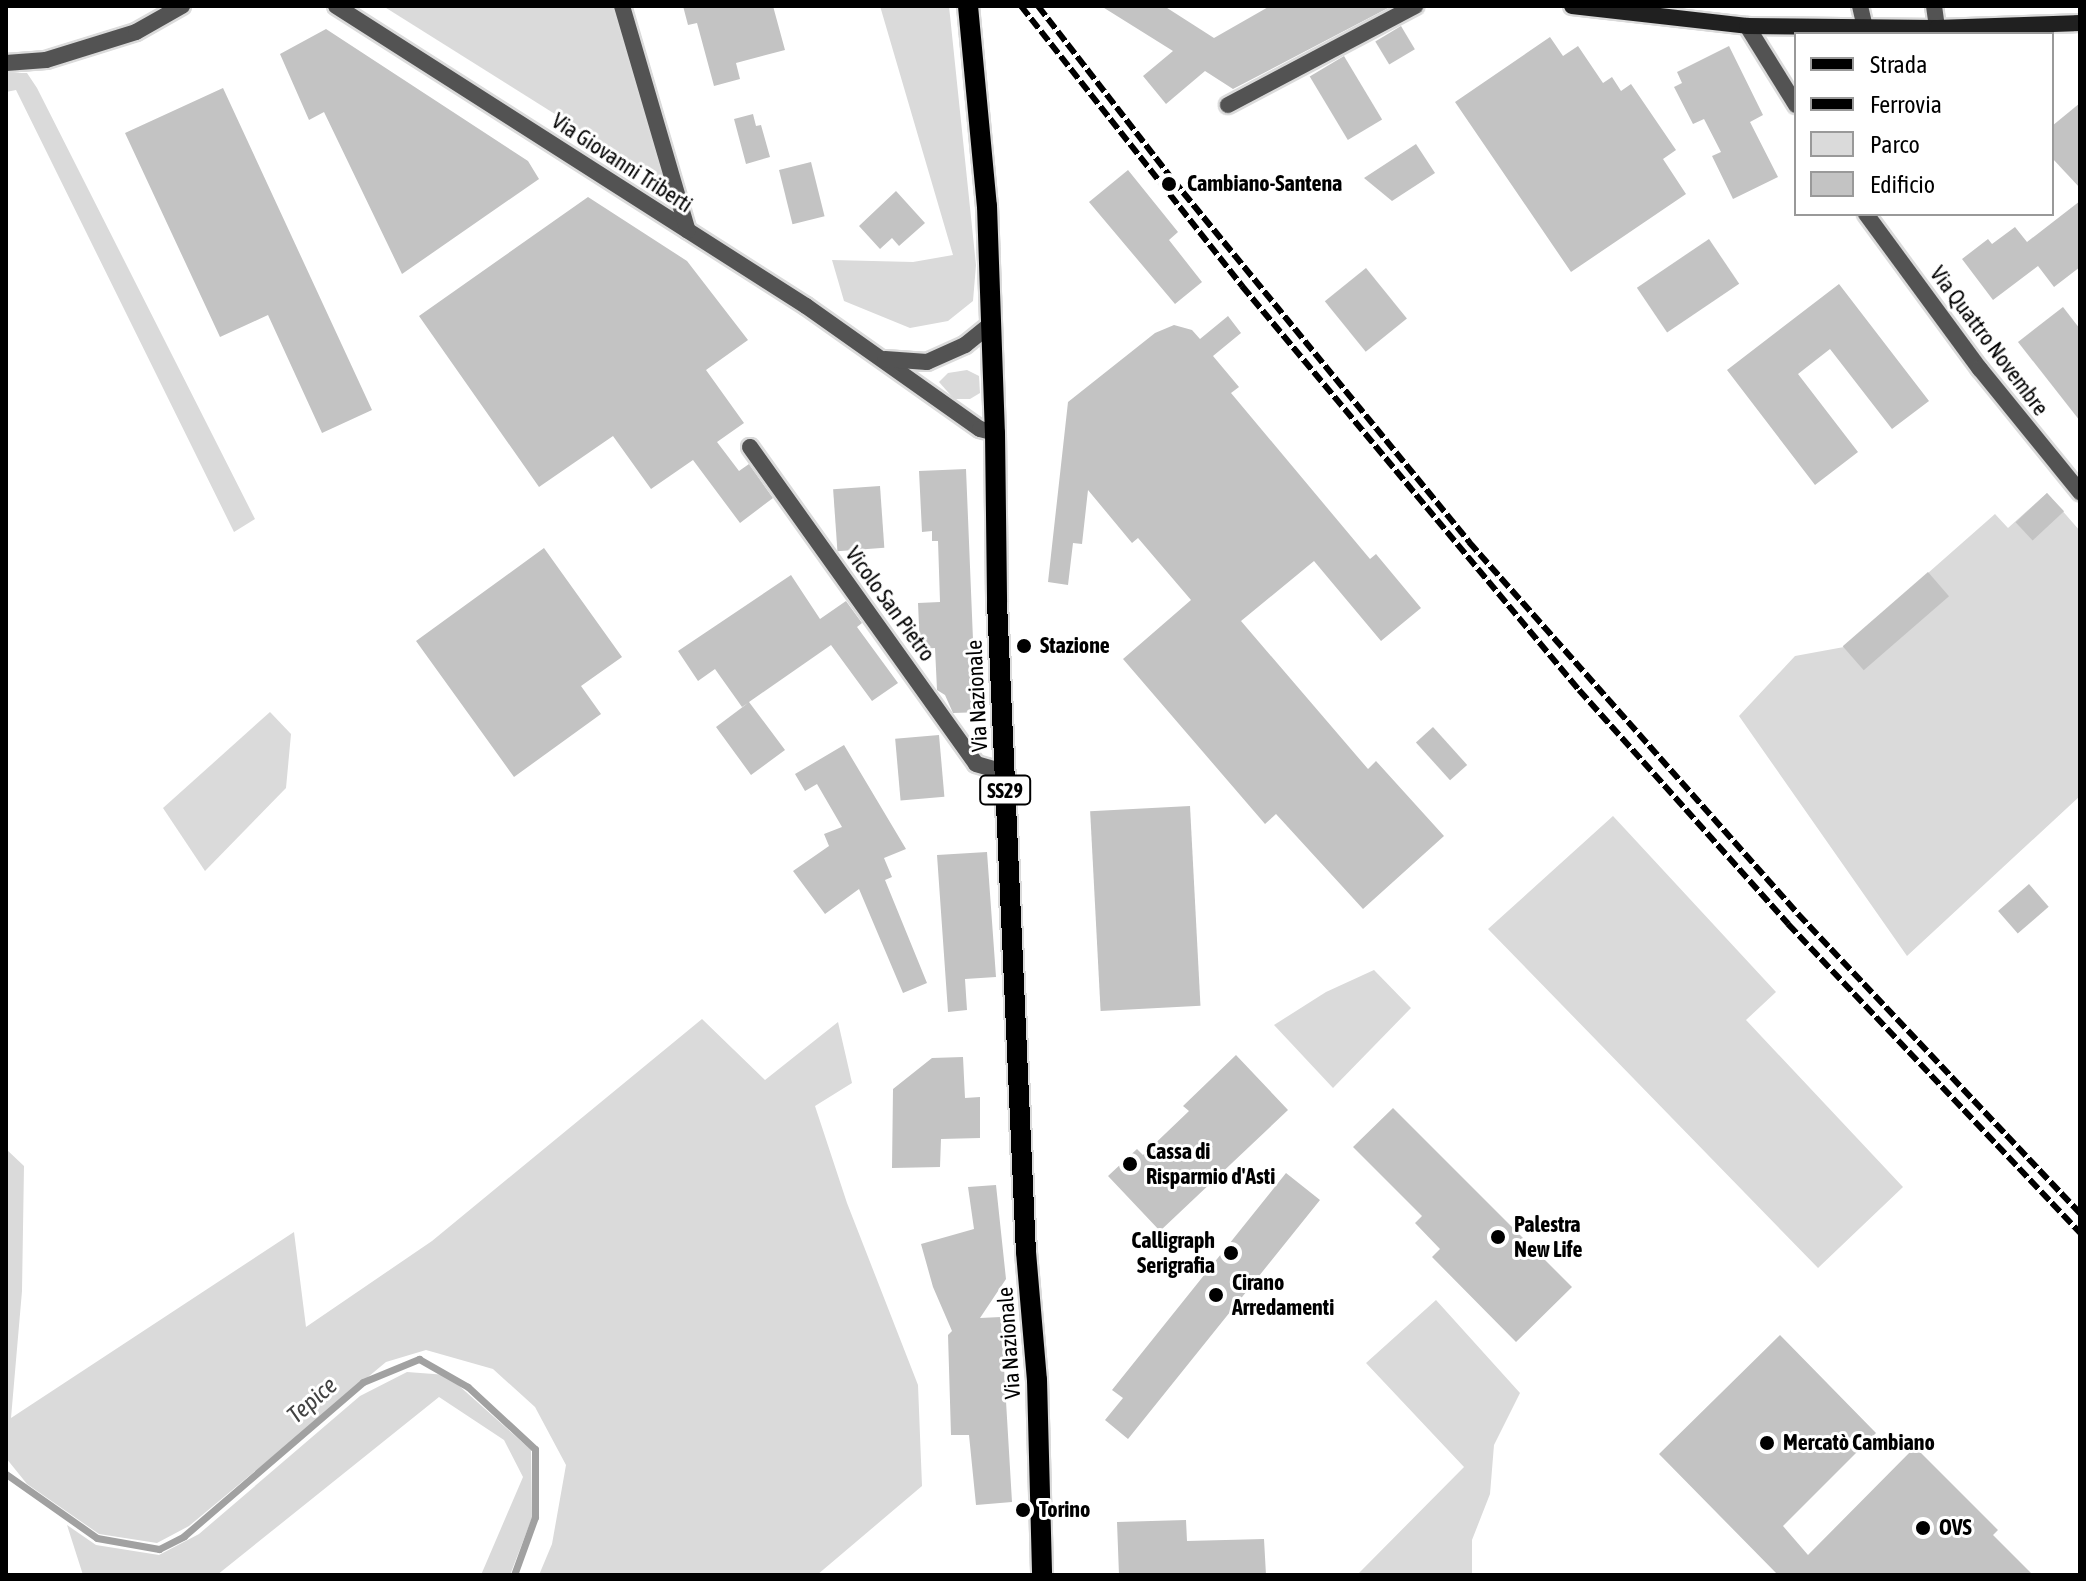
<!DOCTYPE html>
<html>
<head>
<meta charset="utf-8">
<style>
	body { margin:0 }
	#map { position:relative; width:2086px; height:1581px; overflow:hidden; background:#fff; font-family:"Asap Condensed",sans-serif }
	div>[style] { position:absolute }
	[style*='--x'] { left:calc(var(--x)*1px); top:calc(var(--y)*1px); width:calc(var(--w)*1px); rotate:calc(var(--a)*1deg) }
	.green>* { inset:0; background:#dadada }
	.stream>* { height:7px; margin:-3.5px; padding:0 3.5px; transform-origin:3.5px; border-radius:3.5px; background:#a1a1a1 }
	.building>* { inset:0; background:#c3c3c3; transform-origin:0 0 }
	.roads { filter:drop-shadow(2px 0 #dbdbdb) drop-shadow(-2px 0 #dbdbdb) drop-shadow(0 2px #dbdbdb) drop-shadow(0 -2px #dbdbdb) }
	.street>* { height:16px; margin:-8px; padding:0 8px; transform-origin:8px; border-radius:8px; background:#535353 }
	.secondary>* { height:16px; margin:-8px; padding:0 8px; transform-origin:8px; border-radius:8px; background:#202020 }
	.primary>* { height:20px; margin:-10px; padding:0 10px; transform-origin:10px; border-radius:10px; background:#000 }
	.rail>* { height:6px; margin-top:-3px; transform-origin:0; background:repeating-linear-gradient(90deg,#000 0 12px,transparent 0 16px) }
	.dots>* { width:22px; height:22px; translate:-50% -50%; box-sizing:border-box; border:4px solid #fff; border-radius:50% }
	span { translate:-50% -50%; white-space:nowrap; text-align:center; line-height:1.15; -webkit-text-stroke:6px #fff; paint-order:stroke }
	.shield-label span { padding:2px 6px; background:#fff; border:2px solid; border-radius:6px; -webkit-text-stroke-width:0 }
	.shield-label { font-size:20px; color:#000; font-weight:700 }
	.street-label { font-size:22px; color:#000 }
	.poi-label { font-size:22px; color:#000; font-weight:700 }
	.left { translate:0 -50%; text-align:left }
	.right { translate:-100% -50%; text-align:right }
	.water-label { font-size:24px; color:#424242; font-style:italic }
	.frame { position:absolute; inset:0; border:8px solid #000; pointer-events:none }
	.legend { position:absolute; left:1794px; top:32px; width:260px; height:184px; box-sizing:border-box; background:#fff; border:2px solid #999; margin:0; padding:10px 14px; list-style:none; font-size:24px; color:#000 }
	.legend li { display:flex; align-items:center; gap:16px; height:40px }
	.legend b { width:40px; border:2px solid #999 }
</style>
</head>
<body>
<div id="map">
	<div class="green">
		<div style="clip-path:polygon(383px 6px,617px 6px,665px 183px,655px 177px)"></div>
		<div style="clip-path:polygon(880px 6px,949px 6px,976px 265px,973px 301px,948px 321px,910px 328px,844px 301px,832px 260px,913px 262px,953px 255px)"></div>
		<div style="clip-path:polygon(6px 73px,27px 73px,37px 88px,255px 519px,234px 532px,16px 90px,6px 92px)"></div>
		<div style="clip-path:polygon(967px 370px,979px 376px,980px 393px,970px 399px,954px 399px,939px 382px,948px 373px)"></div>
		<div style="clip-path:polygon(2047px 493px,2080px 531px,2080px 796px,1907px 956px,1739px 716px,1795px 656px,1844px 647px,1995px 514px,2008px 528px)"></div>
		<div style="clip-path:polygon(270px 712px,291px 734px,286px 788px,205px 871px,163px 808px)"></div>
		<div style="clip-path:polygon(1613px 816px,1776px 992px,1746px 1020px,1903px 1187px,1818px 1268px,1488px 929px)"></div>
		<div style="clip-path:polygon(1374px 970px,1411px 1008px,1333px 1088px,1274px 1025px,1326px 992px)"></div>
		<div style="clip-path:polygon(702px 1019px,765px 1080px,838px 1022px,852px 1083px,815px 1106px,847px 1203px,918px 1385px,922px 1486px,817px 1575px,539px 1575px,552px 1544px,566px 1465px,535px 1407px,493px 1369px,426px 1350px,386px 1362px,189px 1526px,157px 1543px,99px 1534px,27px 1484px,6px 1458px,6px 1149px,24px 1166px,22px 1291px,11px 1418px,294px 1232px,306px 1327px,432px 1241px)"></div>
		<div style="clip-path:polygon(1436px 1300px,1520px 1393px,1494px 1445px,1490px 1494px,1472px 1540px,1472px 1575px,1357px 1575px,1464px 1467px,1366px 1363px)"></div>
		<div style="clip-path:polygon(407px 1372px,447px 1375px,531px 1450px,532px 1518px,510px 1575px,481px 1575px,523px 1477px,504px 1440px,439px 1397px,217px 1575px,83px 1575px,67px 1525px,96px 1545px,159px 1555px,199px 1534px,360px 1396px)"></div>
	</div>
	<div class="stream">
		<div style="--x:6;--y:1474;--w:111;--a:35.1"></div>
		<div style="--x:97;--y:1538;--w:63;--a:10.1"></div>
		<div style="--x:159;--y:1549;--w:28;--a:-27"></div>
		<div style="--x:184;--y:1536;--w:236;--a:-40.7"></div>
		<div style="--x:363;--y:1382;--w:61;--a:-22.3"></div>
		<div style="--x:419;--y:1359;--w:56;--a:29.7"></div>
		<div style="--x:468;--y:1387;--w:91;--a:42.8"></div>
		<div style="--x:535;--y:1449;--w:68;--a:90"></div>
		<div style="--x:535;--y:1517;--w:62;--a:109.9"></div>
	</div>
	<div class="building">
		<div style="clip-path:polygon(683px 6px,773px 6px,785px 50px,736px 63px,740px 79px,714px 86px,697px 23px,688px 25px)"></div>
		<div style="clip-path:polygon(1101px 6px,1164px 6px,1214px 38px,1270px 6px,1390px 7px,1233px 89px,1205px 71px,1166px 104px,1143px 76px,1173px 51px)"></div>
		<div style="left:1401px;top:26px;width:27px;height:30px;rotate:59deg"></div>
		<div style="clip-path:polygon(326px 29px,528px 161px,539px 179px,402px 274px,324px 112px,309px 120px,280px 54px)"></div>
		<div style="clip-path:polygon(1550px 37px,1563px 56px,1578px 46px,1603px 83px,1612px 77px,1621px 91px,1631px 84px,1676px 150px,1663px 159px,1686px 194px,1571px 272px,1455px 102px)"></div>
		<div style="clip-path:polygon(1729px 46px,1763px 115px,1750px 122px,1778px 177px,1733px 199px,1712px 156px,1721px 152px,1704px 119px,1693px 124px,1674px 87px,1682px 83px,1677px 72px)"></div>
		<div style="left:1344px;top:56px;width:74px;height:40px;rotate:59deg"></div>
		<div style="clip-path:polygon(223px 88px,372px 410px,322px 433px,268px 315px,220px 337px,125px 133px)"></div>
		<div style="clip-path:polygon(2080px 103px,2080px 188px,2052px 158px,2052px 126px)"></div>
		<div style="clip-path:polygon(753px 114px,756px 126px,761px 125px,770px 157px,746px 164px,734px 119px)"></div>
		<div style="clip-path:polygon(1416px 144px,1435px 173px,1392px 201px,1364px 178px)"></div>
		<div style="left:811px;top:162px;width:56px;height:33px;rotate:76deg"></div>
		<div style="clip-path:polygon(1128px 170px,1178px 232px,1169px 240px,1202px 282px,1175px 304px,1089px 202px)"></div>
		<div style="clip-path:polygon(896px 191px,925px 223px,899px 246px,892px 238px,880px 249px,859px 226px)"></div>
		<div style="clip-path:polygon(588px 197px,687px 261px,748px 340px,706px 370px,744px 423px,717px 442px,739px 471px,749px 464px,773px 498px,740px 523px,693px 460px,651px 489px,613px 436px,539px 487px,419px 316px)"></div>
		<div style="clip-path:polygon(2080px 201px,2080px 267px,2054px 287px,2038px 266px,1993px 300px,1962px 259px,1988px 239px,1992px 244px,2015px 227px,2027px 242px)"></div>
		<div style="left:1709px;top:239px;width:54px;height:87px;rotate:56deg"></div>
		<div style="left:1366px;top:268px;width:65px;height:53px;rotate:51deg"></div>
		<div style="clip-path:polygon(1839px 284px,1929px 401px,1892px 429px,1830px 349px,1798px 374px,1858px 452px,1815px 485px,1727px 370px)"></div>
		<div style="clip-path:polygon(2063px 307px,2080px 329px,2080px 421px,2018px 342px)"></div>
		<div style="clip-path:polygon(1228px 316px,1241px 333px,1213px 356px,1239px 387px,1231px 393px,1370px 559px,1376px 554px,1421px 608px,1381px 641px,1314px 561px,1241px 621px,1368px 769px,1376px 761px,1444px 836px,1363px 909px,1276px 814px,1265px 824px,1123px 659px,1191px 600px,1138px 538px,1132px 543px,1088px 490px,1082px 544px,1073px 543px,1068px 585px,1048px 582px,1068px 402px,1155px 333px,1174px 325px,1192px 330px,1200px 339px)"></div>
		<div style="clip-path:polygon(966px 469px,974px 664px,980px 664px,983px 712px,953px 713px,945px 695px,937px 690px,935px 648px,920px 649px,918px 603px,940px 602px,938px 541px,932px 541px,932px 531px,922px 532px,919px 471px)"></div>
		<div style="left:880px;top:486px;width:62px;height:47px;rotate:86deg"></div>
		<div style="left:2047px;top:493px;width:25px;height:43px;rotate:47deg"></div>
		<div style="clip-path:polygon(544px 548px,622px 657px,581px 686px,601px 714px,514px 777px,416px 641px)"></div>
		<div style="left:1928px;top:572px;width:32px;height:113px;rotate:49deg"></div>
		<div style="clip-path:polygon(791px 575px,820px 619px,846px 601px,862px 623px,857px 627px,898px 683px,872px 701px,831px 645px,749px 702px,785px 750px,751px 775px,716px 727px,748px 703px,742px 707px,715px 669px,698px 681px,678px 651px)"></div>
		<div style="left:1433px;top:727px;width:51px;height:23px;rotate:48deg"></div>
		<div style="left:939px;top:735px;width:62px;height:44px;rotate:85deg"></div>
		<div style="clip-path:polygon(844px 745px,906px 849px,884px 858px,892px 877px,885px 880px,927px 983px,903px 993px,859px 889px,825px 914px,793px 871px,829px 846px,824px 834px,842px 827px,817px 784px,805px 791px,795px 774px)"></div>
		<div style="left:1190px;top:806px;width:200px;height:100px;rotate:87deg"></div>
		<div style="clip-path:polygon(987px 852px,996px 977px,965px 979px,967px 1010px,948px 1012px,937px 855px)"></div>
		<div style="left:2029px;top:884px;width:30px;height:41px;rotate:49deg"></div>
		<div style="clip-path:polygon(1236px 1055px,1288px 1110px,1160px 1231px,1108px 1176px,1137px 1149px,1143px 1155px,1189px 1111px,1183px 1106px)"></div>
		<div style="clip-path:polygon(963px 1057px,965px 1098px,980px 1097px,980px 1138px,941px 1139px,940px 1167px,892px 1168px,893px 1089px,932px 1058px)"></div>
		<div style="clip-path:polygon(1393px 1108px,1572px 1287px,1516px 1342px,1432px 1257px,1440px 1249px,1415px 1223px,1422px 1216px,1353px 1147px)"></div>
		<div style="clip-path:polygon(1286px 1173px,1320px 1200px,1128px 1439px,1105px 1420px,1123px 1398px,1112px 1390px)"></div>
		<div style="clip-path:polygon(996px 1185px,1006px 1279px,980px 1318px,1001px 1317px,1012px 1502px,976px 1505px,969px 1435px,951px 1435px,948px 1335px,952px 1331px,933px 1287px,921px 1244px,974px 1229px,968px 1187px)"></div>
		<div style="clip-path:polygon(1780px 1335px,1876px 1433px,1783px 1526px,1808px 1555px,1915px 1447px,1998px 1530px,1993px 1535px,2033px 1575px,1778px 1575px,1659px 1454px)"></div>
		<div style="clip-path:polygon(1186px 1520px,1187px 1541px,1264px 1539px,1266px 1575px,1119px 1575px,1117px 1522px)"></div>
	</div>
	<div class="roads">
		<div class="street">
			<div style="--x:336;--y:6;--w:558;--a:32.55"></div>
			<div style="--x:806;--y:306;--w:213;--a:35.3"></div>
			<div style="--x:980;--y:429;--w:16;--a:15"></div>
			<div style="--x:622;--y:6;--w:234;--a:73.7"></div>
			<div style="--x:1860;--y:6;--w:23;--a:77"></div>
			<div style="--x:1934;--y:6;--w:22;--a:82"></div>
			<div style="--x:1747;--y:26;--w:93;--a:58.2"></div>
			<div style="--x:6;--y:63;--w:40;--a:-4.3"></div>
			<div style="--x:46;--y:60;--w:94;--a:-17.3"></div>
			<div style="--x:136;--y:32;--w:53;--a:-29.5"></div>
			<div style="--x:1228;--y:105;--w:212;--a:-27.9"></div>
			<div style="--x:1866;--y:214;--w:192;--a:53.7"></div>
			<div style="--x:1980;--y:369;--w:159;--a:50.9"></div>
			<div style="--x:885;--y:359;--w:42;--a:4.1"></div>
			<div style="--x:927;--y:362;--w:42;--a:-24.1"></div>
			<div style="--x:965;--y:345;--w:33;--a:-39"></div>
			<div style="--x:750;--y:447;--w:389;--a:54.5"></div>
			<div style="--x:976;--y:764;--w:29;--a:16"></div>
		</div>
		<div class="secondary">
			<div style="--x:1572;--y:6;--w:176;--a:6.5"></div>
			<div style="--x:1747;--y:26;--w:190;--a:0.6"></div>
			<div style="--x:1937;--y:28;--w:143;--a:-2"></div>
		</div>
		<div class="primary">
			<div style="--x:968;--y:6;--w:201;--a:84.6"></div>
			<div style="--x:987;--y:206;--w:227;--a:88"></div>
			<div style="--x:995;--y:433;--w:169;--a:89.3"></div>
			<div style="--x:997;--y:602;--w:651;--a:87.45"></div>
			<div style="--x:1026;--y:1252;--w:128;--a:85.1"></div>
			<div style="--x:1037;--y:1380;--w:195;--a:88.5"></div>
		</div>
	</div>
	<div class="rail">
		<div style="--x:1021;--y:6;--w:357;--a:51.7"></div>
		<div style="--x:1242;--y:286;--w:526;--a:50.17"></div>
		<div style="--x:1579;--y:690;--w:314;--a:48.2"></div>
		<div style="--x:1788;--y:924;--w:425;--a:46.6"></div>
		<div style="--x:1038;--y:6;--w:220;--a:52.2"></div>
		<div style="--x:1173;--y:180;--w:468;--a:50.7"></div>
		<div style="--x:1469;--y:542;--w:497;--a:48.5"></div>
		<div style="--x:1798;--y:914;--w:411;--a:46.7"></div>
	</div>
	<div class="dots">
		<div style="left:1169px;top:184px;background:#000"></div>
		<div style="left:1024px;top:646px;background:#000"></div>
		<div style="left:1130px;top:1164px;background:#000"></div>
		<div style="left:1498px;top:1237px;background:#000"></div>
		<div style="left:1231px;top:1253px;background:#000"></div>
		<div style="left:1216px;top:1295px;background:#000"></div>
		<div style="left:1767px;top:1443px;background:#000"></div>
		<div style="left:1023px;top:1510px;background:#000"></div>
		<div style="left:1923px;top:1528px;background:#000"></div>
	</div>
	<div class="shield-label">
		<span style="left:1005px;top:790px">SS29</span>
	</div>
	<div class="street-label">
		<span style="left:622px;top:163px;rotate:33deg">Via Giovanni Triberti</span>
		<span style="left:1989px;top:341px;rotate:53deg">Via Quattro Novembre</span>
		<span style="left:890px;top:604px;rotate:54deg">Vicolo San Pietro</span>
		<span style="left:977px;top:696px;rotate:-93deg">Via Nazionale</span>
		<span style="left:1009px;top:1343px;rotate:-94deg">Via Nazionale</span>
	</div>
	<div class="poi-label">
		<span class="left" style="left:1187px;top:184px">Cambiano-Santena</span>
		<span class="left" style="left:1040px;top:646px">Stazione</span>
		<span class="left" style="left:1146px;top:1164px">Cassa di<br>Risparmio d'Asti</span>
		<span class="left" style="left:1514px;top:1237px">Palestra<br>New Life</span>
		<span class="right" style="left:1215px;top:1253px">Calligraph<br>Serigrafia</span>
		<span class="left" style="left:1232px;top:1295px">Cirano<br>Arredamenti</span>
		<span class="left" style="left:1783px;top:1443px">Mercatò Cambiano</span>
		<span class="left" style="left:1039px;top:1510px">Torino</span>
		<span class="left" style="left:1939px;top:1528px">OVS</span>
	</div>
	<div class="water-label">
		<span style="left:312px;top:1400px;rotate:-41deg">Tepice</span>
	</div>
	<div class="frame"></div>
	<ul class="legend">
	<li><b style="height:10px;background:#000"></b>Strada</li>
	<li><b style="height:10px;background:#000"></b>Ferrovia</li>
	<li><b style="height:22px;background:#dadada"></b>Parco</li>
	<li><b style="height:22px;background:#c3c3c3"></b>Edificio</li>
	</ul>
</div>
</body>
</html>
